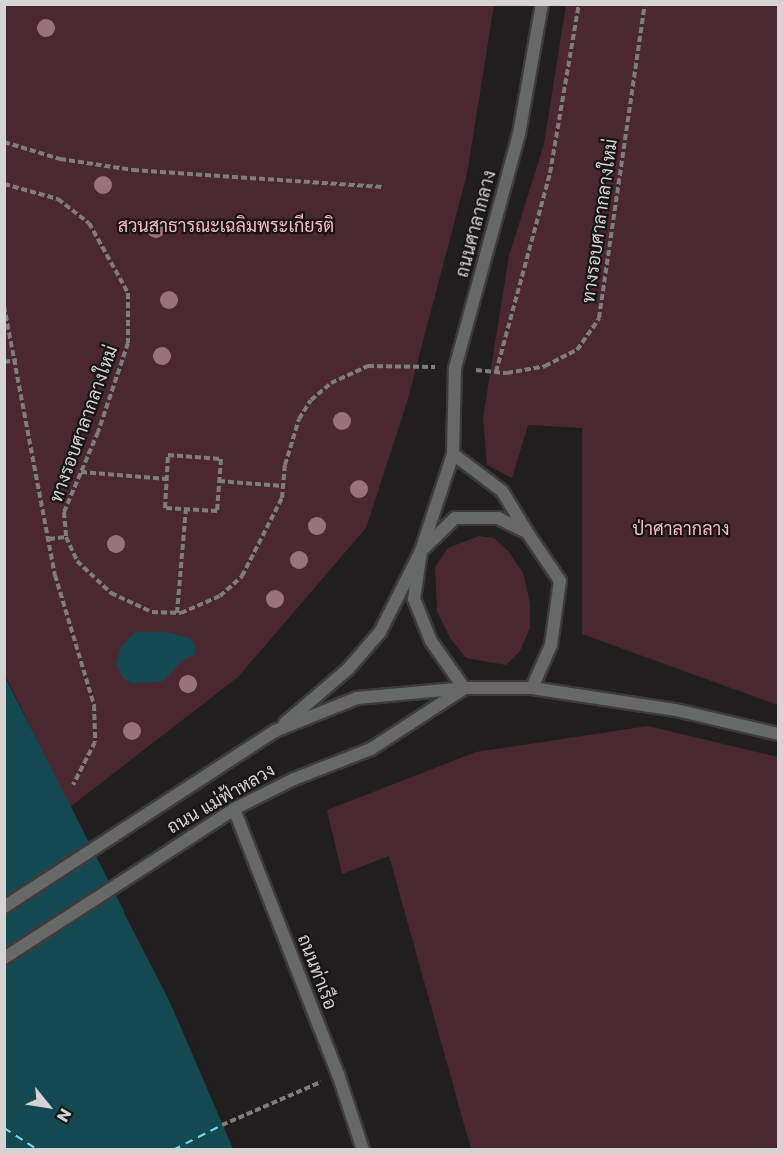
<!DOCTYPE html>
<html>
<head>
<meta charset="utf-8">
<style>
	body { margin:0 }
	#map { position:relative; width:783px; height:1154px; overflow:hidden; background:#211e1f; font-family:Poppins,Sarabun,sans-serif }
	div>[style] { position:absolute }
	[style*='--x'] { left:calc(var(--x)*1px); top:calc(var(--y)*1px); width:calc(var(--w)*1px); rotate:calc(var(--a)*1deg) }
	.green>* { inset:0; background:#4b2831 }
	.water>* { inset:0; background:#144952 }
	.pier>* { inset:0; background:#211e1f }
	.ferry>* { height:1.5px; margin-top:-0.75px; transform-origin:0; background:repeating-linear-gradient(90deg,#72daed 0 8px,transparent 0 14px) }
	.path>* { height:4px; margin-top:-2px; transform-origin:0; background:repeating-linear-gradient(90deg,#7f7d7d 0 6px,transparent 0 9px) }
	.roads { filter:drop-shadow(2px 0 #3e3b3c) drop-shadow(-2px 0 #3e3b3c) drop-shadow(0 2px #3e3b3c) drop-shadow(0 -2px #3e3b3c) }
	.service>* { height:12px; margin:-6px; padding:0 6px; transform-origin:6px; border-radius:6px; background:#676969 }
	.minor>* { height:12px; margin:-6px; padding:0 6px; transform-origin:6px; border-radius:6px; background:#676969 }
	.tertiary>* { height:12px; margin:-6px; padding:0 6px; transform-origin:6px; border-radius:6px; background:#676969 }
	.trees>* { width:18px; height:18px; margin:-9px; border-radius:50%; background:#99737c }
	span { translate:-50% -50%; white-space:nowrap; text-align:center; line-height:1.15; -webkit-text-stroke:4.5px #181516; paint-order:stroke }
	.street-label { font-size:18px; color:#d5d3d3 }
	.park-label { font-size:18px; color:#fcb9c8 }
	.frame { position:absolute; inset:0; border:6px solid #d5d3d3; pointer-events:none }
	.north { position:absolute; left:18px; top:1076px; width:60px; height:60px; -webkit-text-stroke:4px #181516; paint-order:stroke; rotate:120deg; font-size:16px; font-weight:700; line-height:24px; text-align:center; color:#d5d3d3 }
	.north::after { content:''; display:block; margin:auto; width:21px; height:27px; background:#d5d3d3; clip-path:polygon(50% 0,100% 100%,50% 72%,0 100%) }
</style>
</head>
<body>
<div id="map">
	<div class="green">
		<div style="clip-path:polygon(4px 5px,494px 5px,467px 174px,407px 402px,366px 528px,238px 677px,70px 807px,5px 675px)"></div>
		<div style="clip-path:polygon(566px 5px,778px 5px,778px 705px,582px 634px,582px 428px,528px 425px,512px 478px,487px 465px,483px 418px,509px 256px,544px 144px)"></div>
		<div style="clip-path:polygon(479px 536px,494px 538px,508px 551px,523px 573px,530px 603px,530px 628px,520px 651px,506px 665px,466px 658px,450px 638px,437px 611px,435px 567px,448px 548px)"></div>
		<div style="clip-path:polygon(648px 726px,778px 757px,778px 1149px,471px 1149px,389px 856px,342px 874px,327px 810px,476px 752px)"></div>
	</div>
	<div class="water">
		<div style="clip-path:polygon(135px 632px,165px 632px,190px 638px,196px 645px,195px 655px,183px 660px,163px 681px,133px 684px,123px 678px,116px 664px,121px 647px)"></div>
		<div style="clip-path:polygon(4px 675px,169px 1000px,233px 1149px,5px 1149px)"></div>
	</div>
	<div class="pier">
		<div style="clip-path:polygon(127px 912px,172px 999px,236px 1150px,169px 1000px,124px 913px)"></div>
	</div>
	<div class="ferry">
		<div style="--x:4;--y:1128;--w:40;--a:32.9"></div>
		<div style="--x:173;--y:1150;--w:55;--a:-27"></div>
	</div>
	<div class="path">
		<div style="--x:4;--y:142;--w:59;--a:16.9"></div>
		<div style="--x:60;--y:159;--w:74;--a:8.6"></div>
		<div style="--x:133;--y:170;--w:250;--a:3.9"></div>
		<div style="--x:4;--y:184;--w:56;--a:15.5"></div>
		<div style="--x:58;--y:199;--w:39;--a:38"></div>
		<div style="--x:89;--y:223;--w:80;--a:60.9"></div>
		<div style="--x:128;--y:293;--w:50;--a:90"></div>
		<div style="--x:128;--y:343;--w:94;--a:108.6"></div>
		<div style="--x:98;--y:432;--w:87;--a:113"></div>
		<div style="--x:64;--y:512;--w:25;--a:85"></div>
		<div style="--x:66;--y:537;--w:26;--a:65"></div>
		<div style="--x:77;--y:561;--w:47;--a:43.3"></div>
		<div style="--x:111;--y:593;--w:45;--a:24.9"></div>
		<div style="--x:152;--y:612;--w:29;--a:2"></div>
		<div style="--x:181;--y:613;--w:43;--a:-23.6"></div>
		<div style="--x:220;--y:596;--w:30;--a:-42"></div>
		<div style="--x:242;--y:576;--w:88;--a:-62.9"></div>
		<div style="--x:282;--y:498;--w:33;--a:-85"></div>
		<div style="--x:285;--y:465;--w:48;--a:-73.1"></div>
		<div style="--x:299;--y:419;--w:22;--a:-58"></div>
		<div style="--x:311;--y:400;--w:26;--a:-40"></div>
		<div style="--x:331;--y:383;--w:41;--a:-24.7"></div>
		<div style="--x:368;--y:366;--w:67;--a:0.9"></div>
		<div style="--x:4;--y:306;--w:274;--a:79.3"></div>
		<div style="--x:55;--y:575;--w:136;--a:73.3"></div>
		<div style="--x:94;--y:705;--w:37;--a:88"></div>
		<div style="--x:95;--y:742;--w:48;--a:117.1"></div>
		<div style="--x:4;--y:362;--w:13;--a:-9"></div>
		<div style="--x:476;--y:370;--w:31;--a:6"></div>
		<div style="--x:507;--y:373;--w:39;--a:-10"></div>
		<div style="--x:545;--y:366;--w:36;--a:-27"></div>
		<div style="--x:577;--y:350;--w:39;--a:-55"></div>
		<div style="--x:599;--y:318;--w:317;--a:-81.7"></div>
		<div style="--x:496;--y:372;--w:206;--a:-74.8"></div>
		<div style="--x:550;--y:173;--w:171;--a:-80.3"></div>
		<div style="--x:168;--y:455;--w:53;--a:4.3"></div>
		<div style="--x:221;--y:459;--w:52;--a:94.4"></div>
		<div style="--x:217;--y:511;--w:52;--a:-176.7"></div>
		<div style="--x:165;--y:508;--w:53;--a:-86.8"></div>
		<div style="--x:81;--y:472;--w:86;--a:4.7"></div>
		<div style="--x:219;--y:481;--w:64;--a:4.5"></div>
		<div style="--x:49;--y:539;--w:17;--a:-7"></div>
		<div style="--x:177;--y:613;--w:104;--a:-85.1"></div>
		<div style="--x:222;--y:1125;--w:108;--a:-23.5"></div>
	</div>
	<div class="roads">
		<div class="service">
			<div style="--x:453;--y:454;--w:61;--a:37.1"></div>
			<div style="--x:502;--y:491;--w:48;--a:58.6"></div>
			<div style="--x:424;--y:548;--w:43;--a:-44.1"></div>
			<div style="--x:455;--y:518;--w:43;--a:0"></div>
			<div style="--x:498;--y:518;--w:32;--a:26"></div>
			<div style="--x:527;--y:532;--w:59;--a:56"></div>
			<div style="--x:560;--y:581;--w:65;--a:98"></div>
			<div style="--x:551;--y:645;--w:47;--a:113.8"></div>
			<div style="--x:464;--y:688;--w:57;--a:-125.1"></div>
			<div style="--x:431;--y:641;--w:45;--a:-112"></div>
			<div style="--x:414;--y:599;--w:49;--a:-81.7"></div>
			<div style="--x:421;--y:551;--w:102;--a:-71.7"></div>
			<div style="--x:453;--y:454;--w:86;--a:-88.7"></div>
			<div style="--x:455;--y:368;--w:243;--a:-74.7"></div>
			<div style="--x:519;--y:134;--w:132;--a:-80"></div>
		</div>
		<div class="minor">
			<div style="--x:234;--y:809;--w:285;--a:68.6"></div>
			<div style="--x:338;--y:1074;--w:80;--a:71.8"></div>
		</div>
		<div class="tertiary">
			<div style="--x:285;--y:723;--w:83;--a:-40.6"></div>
			<div style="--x:348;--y:669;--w:49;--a:-49.1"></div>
			<div style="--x:380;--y:632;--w:91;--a:-63.2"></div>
			<div style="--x:4;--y:907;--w:323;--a:-33"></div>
			<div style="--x:275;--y:731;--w:88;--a:-21.9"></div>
			<div style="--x:357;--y:698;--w:107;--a:-5.3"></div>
			<div style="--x:464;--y:688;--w:68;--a:0"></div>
			<div style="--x:532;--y:688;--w:146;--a:8.7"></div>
			<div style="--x:676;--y:710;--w:105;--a:13.2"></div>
			<div style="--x:4;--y:958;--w:274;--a:-32.9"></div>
			<div style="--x:234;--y:809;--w:67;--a:-26.6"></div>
			<div style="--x:294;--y:779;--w:83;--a:-21.3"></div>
			<div style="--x:371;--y:749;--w:110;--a:-33.1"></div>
		</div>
	</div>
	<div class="trees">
		<div style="left:46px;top:28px"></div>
		<div style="left:103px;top:185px"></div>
		<div style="left:156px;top:229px"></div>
		<div style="left:169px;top:300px"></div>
		<div style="left:162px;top:356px"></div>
		<div style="left:342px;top:421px"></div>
		<div style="left:359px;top:489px"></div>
		<div style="left:317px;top:526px"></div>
		<div style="left:116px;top:544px"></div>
		<div style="left:299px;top:560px"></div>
		<div style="left:275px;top:599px"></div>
		<div style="left:188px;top:684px"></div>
		<div style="left:132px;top:731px"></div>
	</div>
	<div class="street-label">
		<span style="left:600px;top:221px;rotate:-82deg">ทางรอบศาลากลางใหม่</span>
		<span style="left:476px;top:224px;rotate:-75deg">ถนนศาลากลาง</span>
		<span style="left:84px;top:424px;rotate:-70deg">ทางรอบศาลากลางใหม่</span>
		<span style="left:221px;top:799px;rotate:-30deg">ถนน แม่ฟ้าหลวง</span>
		<span style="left:317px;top:972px;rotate:69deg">ถนนท่าเรือ</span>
	</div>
	<div class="park-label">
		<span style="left:226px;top:226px">สวนสาธารณะเฉลิมพระเกียรติ</span>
		<span style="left:681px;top:529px">ป่าศาลากลาง</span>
	</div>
	<div class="frame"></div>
	<div class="north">N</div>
</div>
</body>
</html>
